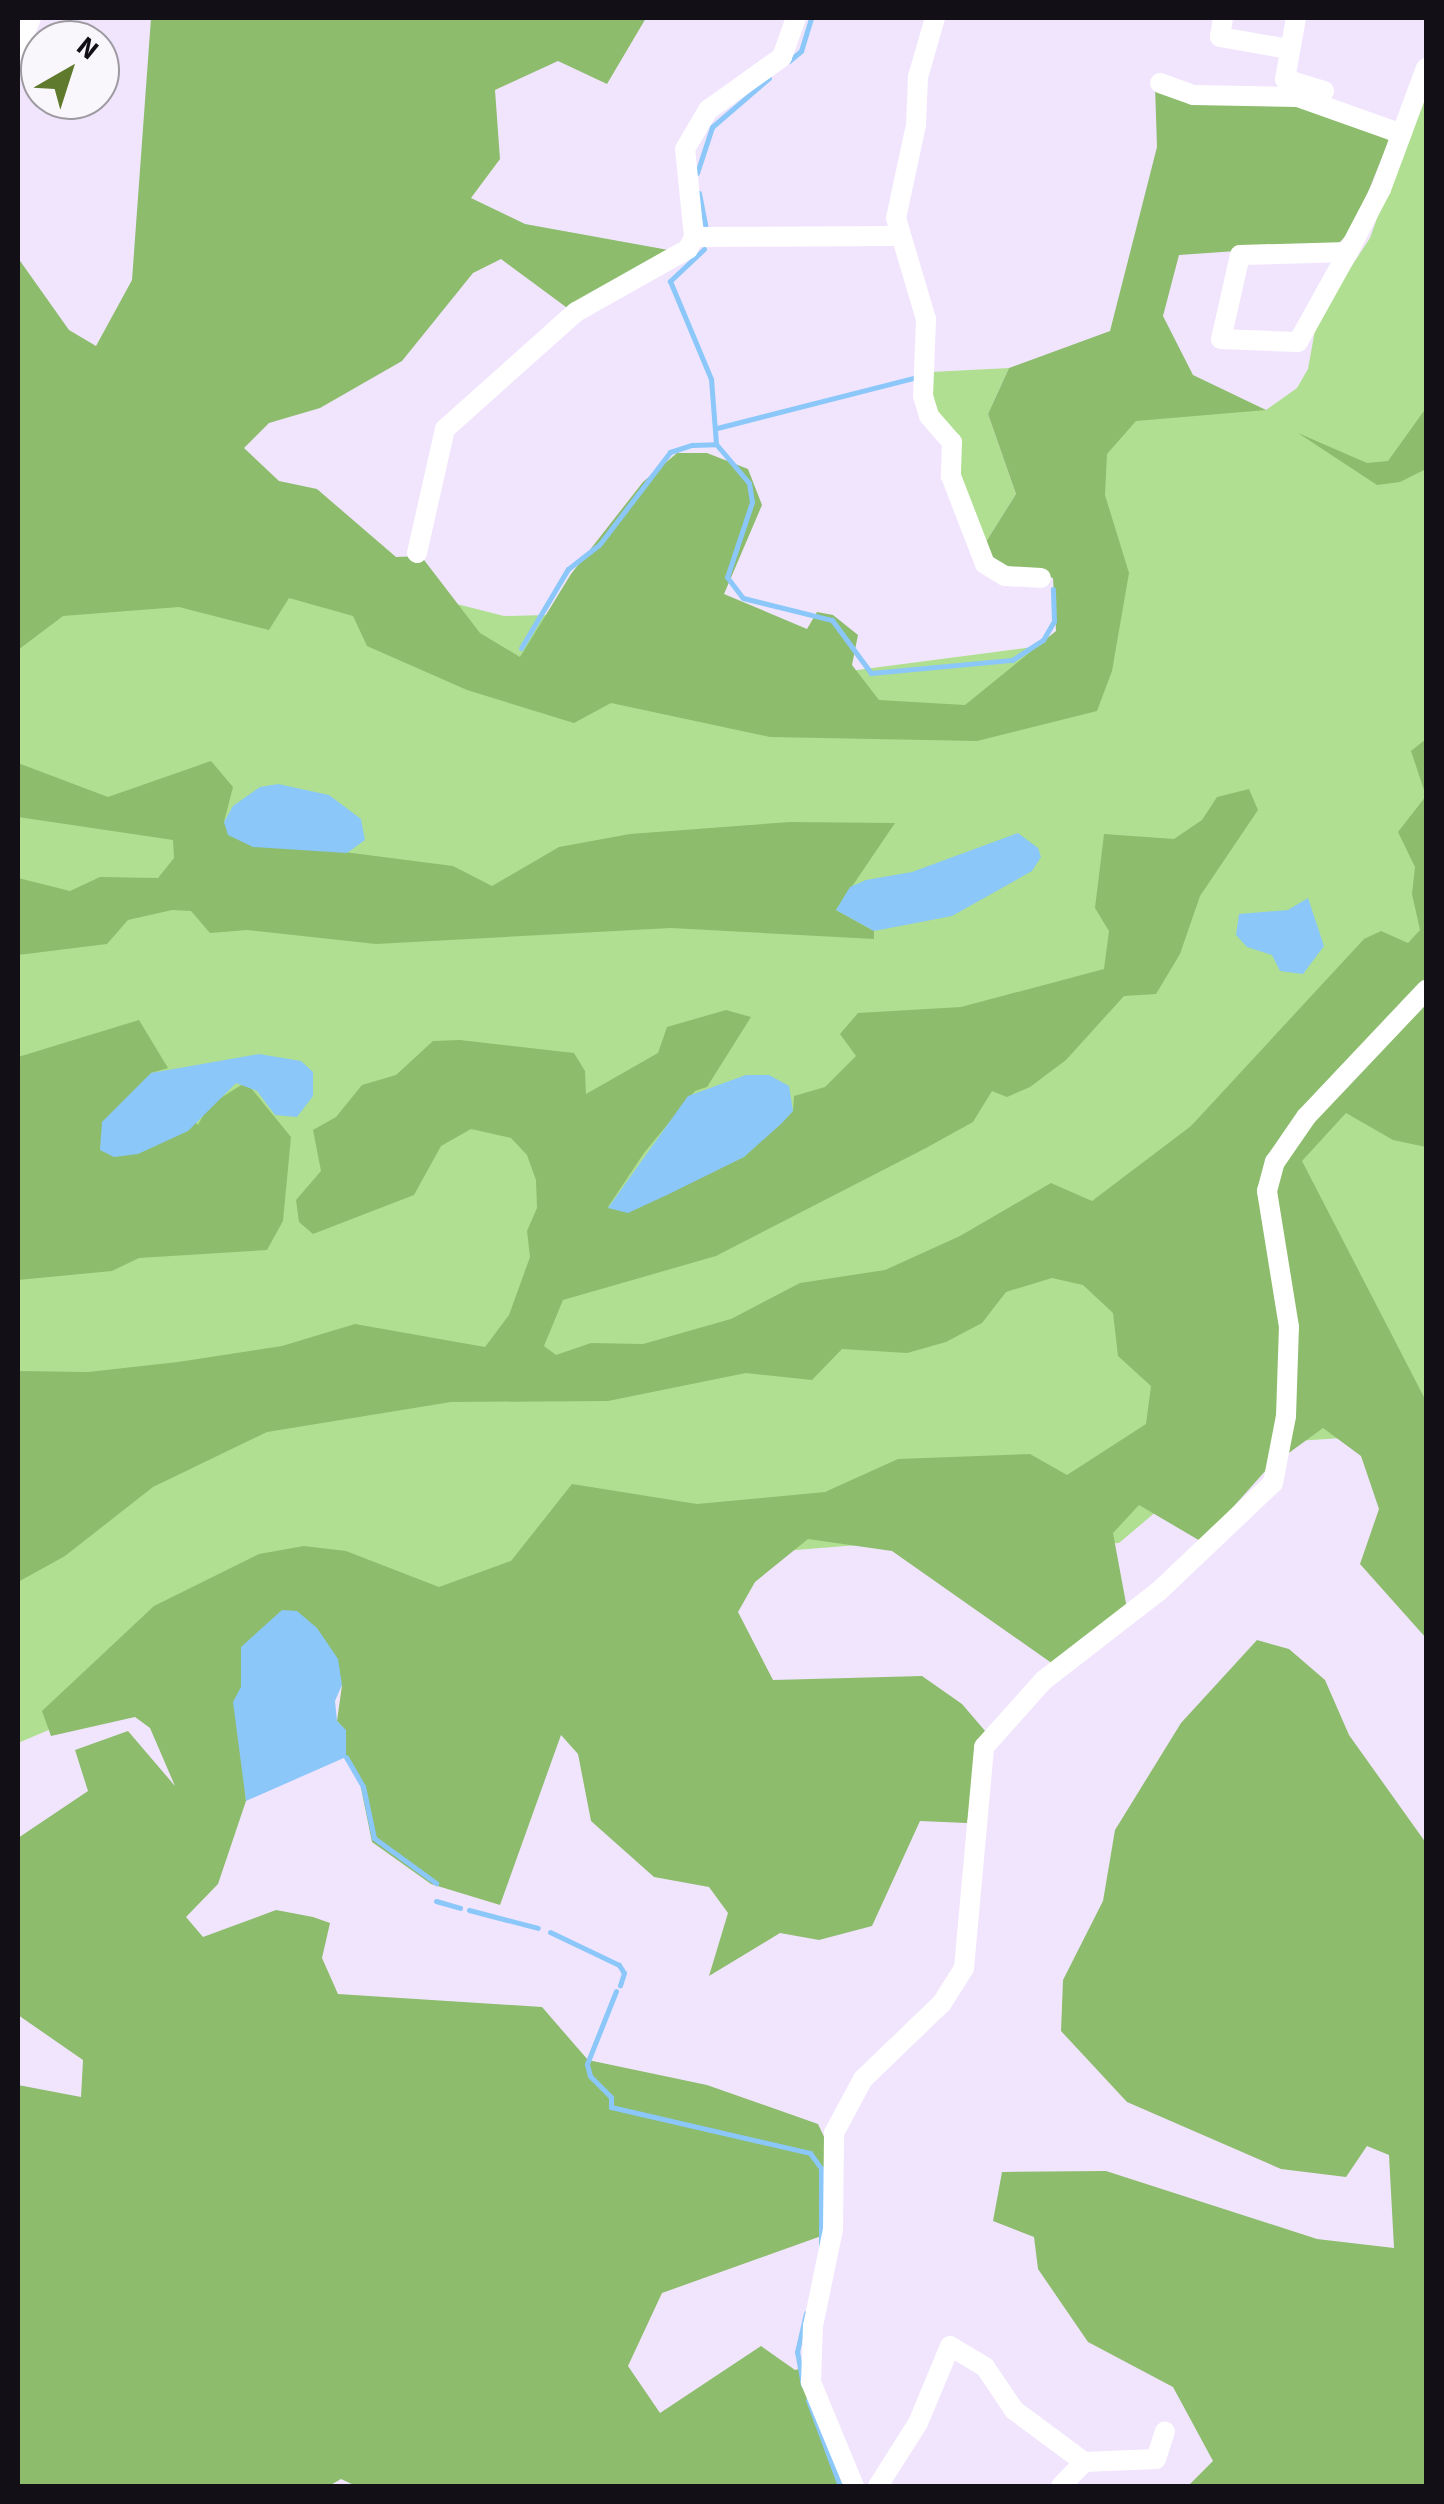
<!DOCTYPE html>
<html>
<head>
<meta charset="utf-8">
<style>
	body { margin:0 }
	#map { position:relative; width:1444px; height:2504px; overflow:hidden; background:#f1e5fe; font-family:"Source Sans 3",sans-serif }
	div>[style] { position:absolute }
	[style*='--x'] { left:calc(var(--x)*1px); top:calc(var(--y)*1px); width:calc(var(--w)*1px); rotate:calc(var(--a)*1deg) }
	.green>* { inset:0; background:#b0df91 }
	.forest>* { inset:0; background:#8dbc6d }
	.water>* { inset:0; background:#8bc7f9 }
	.stream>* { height:5px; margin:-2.5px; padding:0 2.5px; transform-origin:2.5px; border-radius:2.5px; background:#8bc7f9 }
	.minor>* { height:20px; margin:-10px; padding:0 10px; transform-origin:10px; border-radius:10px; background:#fff }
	span { translate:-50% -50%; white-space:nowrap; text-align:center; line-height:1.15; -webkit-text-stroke:10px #f9f7fc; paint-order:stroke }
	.frame { position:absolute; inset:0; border:20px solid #130f17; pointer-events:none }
	.north { position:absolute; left:20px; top:20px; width:100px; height:100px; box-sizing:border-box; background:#f9f7fc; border:2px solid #9d9aa0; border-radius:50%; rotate:39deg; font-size:28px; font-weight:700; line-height:40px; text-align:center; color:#130f17 }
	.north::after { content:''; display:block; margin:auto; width:35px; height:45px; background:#607a2d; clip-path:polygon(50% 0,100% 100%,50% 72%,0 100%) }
</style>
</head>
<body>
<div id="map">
	<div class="green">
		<div style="clip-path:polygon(1426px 81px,1426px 1546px,1388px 1435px,1235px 1445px,1119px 1543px,982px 1551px,896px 1542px,783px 1551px,110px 1704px,18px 1743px,18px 589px,390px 587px,504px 616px,666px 612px,834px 673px,1071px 642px,1098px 348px,1266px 410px,1297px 388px,1308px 369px,1317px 319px,1370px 238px)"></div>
		<div style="clip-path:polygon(1009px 368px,988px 414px,1016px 494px,984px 545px,929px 394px,931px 372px)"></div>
	</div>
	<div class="forest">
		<div style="clip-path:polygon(151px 18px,646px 18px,607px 84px,558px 61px,495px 90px,500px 159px,471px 198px,525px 224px,674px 251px,570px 310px,501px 259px,473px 273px,402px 361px,320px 408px,269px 423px,244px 448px,279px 481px,317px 489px,396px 557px,421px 556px,480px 633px,520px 657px,571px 574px,643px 482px,677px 453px,707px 453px,748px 469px,762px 505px,724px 594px,807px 629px,817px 612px,833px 615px,858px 635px,852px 665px,879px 700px,965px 705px,1056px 631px,1053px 578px,987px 561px,984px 545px,1016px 494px,988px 414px,1009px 368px,1110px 331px,1157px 147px,1155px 86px,1277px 101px,1338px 116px,1389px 140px,1354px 227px,1338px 244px,1179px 255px,1163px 316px,1193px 375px,1266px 410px,1136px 421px,1107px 454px,1105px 495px,1129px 573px,1112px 671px,1097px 711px,977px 741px,770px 737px,611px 703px,574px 723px,467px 690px,367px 646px,353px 616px,289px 598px,269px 630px,179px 607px,63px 616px,18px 650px,18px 258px,69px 330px,96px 346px,132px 280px)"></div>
		<div style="clip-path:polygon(1426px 408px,1426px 469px,1400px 482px,1377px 485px,1298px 433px,1367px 463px,1388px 461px)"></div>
		<div style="clip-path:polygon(1426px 739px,1426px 1147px,1393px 1140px,1346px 1113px,1302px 1161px,1426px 1401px,1426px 1638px,1360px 1564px,1379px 1509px,1361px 1456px,1323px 1428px,1267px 1469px,1202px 1542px,1139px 1505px,1113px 1533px,1128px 1614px,1053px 1664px,892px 1551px,808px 1539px,755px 1582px,738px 1612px,773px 1680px,922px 1676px,962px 1704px,986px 1732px,967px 1823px,920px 1821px,872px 1926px,819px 1940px,780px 1933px,709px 1976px,728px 1913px,709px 1887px,654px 1877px,591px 1821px,578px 1754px,561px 1735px,500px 1905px,431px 1884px,372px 1842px,359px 1778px,346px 1757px,346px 1731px,337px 1721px,342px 1685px,243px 1760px,246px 1801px,218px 1884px,186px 1917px,203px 1937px,276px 1910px,313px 1917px,330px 1923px,322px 1958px,338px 1994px,542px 2007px,588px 2060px,707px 2085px,818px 2124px,826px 2141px,827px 2234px,662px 2293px,628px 2366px,660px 2413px,761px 2346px,795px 2370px,803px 2368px,844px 2486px,356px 2486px,341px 2479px,329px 2486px,18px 2486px,18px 2085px,81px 2097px,83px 2060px,18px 2015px,18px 1838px,88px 1791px,75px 1750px,128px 1731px,175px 1786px,150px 1728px,135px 1717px,51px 1736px,42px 1711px,154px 1606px,259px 1554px,304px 1546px,346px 1551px,439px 1587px,511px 1561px,572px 1484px,697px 1504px,825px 1492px,898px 1459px,1030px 1454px,1067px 1475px,1146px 1424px,1151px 1386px,1118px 1356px,1113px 1313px,1083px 1285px,1052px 1278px,1006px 1292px,982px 1323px,946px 1342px,907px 1353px,842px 1349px,812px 1380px,746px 1373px,608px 1401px,451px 1402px,267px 1432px,153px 1487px,65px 1556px,18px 1582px,18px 1371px,88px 1372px,178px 1362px,282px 1346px,355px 1324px,485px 1347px,509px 1315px,530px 1257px,527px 1231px,537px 1208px,536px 1180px,527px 1155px,511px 1138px,471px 1129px,441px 1146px,414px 1195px,313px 1234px,299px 1222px,296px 1200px,321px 1171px,313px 1130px,336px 1117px,362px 1085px,396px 1075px,433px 1041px,460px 1040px,574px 1053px,585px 1071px,586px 1094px,658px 1053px,667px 1027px,726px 1010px,751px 1017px,707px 1087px,695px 1091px,644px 1153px,608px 1207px,647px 1202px,744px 1157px,793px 1111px,794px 1096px,825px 1087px,856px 1056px,840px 1034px,858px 1013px,961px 1007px,1104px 969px,1109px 931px,1095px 908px,1104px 834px,1174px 839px,1202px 820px,1217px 797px,1249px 789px,1258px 810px,1200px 896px,1180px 954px,1156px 994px,1124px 996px,1066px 1060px,1030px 1087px,1007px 1097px,992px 1091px,973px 1122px,926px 1148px,716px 1256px,563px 1300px,544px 1346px,556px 1355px,591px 1343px,643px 1344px,731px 1319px,800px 1283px,885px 1270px,960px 1236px,1051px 1183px,1092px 1201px,1191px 1126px,1364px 939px,1381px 931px,1408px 943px,1420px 930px,1412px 894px,1415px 867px,1398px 832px,1426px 796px,1411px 751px)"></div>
		<div style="clip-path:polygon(211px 761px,233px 787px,224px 822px,253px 847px,290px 845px,453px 866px,492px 886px,559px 847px,630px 834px,790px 822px,895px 823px,836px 910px,874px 931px,874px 939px,671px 928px,376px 944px,247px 930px,210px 933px,191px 911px,172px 910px,128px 920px,107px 944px,18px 955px,18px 878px,70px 891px,100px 877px,158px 878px,174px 858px,173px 840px,18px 817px,18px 763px,108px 797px)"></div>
		<div style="clip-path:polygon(139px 1020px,168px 1068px,151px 1073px,198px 1125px,208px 1106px,246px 1082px,291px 1137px,283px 1221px,267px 1250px,139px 1258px,112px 1271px,18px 1280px,18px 1057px)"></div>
		<div style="clip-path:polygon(1257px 1640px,1289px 1649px,1325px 1680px,1349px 1735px,1426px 1843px,1426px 2486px,1188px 2486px,1213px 2461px,1173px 2387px,1088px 2342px,1038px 2269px,1034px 2237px,993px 2221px,1002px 2172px,1106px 2171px,1317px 2239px,1394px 2248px,1389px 2155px,1367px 2146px,1346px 2177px,1281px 2169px,1127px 2102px,1061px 2031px,1063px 1980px,1103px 1901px,1115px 1830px,1181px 1723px)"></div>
	</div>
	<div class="water">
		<div style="clip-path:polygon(278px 784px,329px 795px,361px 819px,365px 840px,347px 853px,253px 847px,228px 835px,224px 822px,233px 806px,260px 787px)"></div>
		<div style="clip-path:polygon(1018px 833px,1038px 848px,1041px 857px,1032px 871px,952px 916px,874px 931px,836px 910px,850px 887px,866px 880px,912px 872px)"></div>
		<div style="clip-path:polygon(1308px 898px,1324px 946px,1303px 974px,1280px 971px,1272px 955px,1247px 947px,1236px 935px,1239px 914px,1288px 910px)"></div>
		<div style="clip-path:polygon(259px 1054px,301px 1061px,313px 1072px,313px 1096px,297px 1117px,275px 1115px,257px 1091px,236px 1083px,188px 1131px,138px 1154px,114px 1157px,100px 1150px,102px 1122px,151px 1073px)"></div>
		<div style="clip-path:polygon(746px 1075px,769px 1075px,789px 1086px,793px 1111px,782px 1123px,744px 1157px,669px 1194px,628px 1213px,608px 1208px,688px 1096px)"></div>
		<div style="clip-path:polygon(282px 1610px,297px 1611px,317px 1628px,338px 1659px,342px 1685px,335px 1701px,337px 1721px,346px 1730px,346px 1757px,246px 1801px,233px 1702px,241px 1687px,241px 1647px)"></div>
	</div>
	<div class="stream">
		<div style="--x:789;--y:61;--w:16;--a:-40"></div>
		<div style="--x:801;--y:51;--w:34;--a:-73"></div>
		<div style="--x:697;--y:173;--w:48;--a:-71.9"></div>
		<div style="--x:712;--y:127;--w:75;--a:-40.7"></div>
		<div style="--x:699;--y:193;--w:33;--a:79"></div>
		<div style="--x:704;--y:249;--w:47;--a:136.7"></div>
		<div style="--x:670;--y:281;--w:106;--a:67.3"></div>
		<div style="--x:711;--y:379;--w:65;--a:85.6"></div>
		<div style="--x:717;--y:428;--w:202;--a:-14.3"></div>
		<div style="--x:521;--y:648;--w:92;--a:-59.3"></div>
		<div style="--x:568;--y:569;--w:39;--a:-38"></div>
		<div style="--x:599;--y:545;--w:117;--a:-52.6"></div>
		<div style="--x:670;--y:452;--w:23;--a:-18"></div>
		<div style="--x:692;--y:445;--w:24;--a:-2"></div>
		<div style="--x:716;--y:444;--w:51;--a:49.8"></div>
		<div style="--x:749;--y:483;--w:19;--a:81"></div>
		<div style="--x:752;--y:502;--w:79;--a:108.4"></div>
		<div style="--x:727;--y:577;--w:26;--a:53"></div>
		<div style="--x:743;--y:598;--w:92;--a:13.9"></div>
		<div style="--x:832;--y:620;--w:66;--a:53.7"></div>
		<div style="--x:871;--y:673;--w:142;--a:-5.3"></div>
		<div style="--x:1012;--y:660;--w:37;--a:-33"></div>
		<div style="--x:1043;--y:640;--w:22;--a:-60"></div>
		<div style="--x:1054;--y:621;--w:32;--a:-92"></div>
		<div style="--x:346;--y:1757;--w:34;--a:60"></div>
		<div style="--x:363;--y:1786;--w:53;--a:78.1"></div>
		<div style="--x:374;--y:1838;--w:77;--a:36"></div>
		<div style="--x:436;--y:1901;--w:25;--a:16"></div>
		<div style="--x:469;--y:1910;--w:71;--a:14.6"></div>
		<div style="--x:550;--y:1932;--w:76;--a:25.6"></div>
		<div style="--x:619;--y:1965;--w:9;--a:58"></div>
		<div style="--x:624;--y:1973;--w:13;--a:108"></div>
		<div style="--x:616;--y:1991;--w:79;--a:111.7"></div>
		<div style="--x:587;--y:2064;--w:12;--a:76"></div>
		<div style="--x:590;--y:2076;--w:30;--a:45"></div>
		<div style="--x:611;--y:2097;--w:10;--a:90"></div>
		<div style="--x:611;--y:2107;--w:204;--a:13"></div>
		<div style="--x:810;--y:2153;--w:19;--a:54"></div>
		<div style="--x:821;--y:2168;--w:76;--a:90"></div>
		<div style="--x:803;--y:2385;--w:34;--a:-100"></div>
		<div style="--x:797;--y:2352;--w:40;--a:-77"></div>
		<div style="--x:808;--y:2400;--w:92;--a:69.6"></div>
	</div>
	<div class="minor">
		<div style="--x:935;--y:18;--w:61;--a:106.1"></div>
		<div style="--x:918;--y:77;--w:48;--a:92.4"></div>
		<div style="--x:916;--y:125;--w:95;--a:102.1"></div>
		<div style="--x:896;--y:218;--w:105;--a:73.5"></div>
		<div style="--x:926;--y:319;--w:77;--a:92.2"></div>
		<div style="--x:923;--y:396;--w:21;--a:73"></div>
		<div style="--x:929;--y:416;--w:35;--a:49"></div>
		<div style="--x:952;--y:442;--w:34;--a:92"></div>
		<div style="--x:951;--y:476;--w:94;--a:68.9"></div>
		<div style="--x:985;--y:564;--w:23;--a:31"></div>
		<div style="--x:1005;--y:576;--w:36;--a:3"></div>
		<div style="--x:1223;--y:18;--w:19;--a:99"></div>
		<div style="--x:1220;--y:37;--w:70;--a:9.9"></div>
		<div style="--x:1296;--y:18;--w:62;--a:100.2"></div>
		<div style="--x:1285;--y:79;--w:41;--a:17.1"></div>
		<div style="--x:18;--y:50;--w:35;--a:-68"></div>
		<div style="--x:1160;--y:83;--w:35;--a:20"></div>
		<div style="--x:1193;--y:95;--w:105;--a:1.1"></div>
		<div style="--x:1298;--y:97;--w:110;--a:19.6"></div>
		<div style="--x:694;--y:237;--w:204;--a:-0.3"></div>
		<div style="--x:1348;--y:252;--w:108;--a:178.4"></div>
		<div style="--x:1240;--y:255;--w:86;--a:102.7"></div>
		<div style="--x:1221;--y:339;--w:77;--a:2.2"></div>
		<div style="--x:1298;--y:342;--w:103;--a:-60.9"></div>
		<div style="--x:1348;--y:252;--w:71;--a:-62.4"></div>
		<div style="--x:1381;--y:189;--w:129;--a:-69.6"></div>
		<div style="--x:417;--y:553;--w:127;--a:-77.3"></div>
		<div style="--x:445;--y:429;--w:176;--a:-41.8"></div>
		<div style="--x:576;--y:312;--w:129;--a:-29.4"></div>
		<div style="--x:688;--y:249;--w:13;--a:-63"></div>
		<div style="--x:694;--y:237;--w:88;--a:-95.8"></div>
		<div style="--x:685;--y:149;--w:45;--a:-59.5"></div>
		<div style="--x:708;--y:110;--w:91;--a:-35.6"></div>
		<div style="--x:782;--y:57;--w:41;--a:-70.3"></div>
		<div style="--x:854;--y:2486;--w:113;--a:-112.5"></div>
		<div style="--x:811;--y:2382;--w:56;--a:-88"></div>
		<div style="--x:813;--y:2326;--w:99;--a:-78.3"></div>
		<div style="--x:833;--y:2229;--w:96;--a:-89.4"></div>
		<div style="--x:834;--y:2133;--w:61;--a:-61.8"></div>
		<div style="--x:863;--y:2079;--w:110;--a:-43.9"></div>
		<div style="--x:942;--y:2003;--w:41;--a:-57.8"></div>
		<div style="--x:964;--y:1968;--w:222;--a:-84.8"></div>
		<div style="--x:984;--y:1747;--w:90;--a:-48.2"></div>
		<div style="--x:1044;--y:1680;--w:144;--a:-37.7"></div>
		<div style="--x:1158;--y:1592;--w:158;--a:-43.5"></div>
		<div style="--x:1273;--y:1483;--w:68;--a:-79"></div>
		<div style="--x:1286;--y:1416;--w:89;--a:-88.1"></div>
		<div style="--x:1289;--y:1327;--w:138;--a:-99.2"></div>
		<div style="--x:1267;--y:1191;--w:30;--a:-75"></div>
		<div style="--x:1275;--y:1162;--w:55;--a:-55.4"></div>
		<div style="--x:1306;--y:1117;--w:175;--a:-46.6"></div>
		<div style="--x:878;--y:2486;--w:75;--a:-57.6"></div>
		<div style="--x:918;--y:2423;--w:83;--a:-67.4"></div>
		<div style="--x:950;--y:2346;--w:41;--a:31"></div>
		<div style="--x:985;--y:2367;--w:52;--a:56"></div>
		<div style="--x:1014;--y:2410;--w:87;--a:36.6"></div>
		<div style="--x:1084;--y:2462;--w:72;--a:-2.4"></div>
		<div style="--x:1156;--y:2459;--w:29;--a:-72"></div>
		<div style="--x:1061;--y:2486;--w:33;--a:-46"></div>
	</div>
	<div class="frame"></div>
	<div class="north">N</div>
</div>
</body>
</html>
